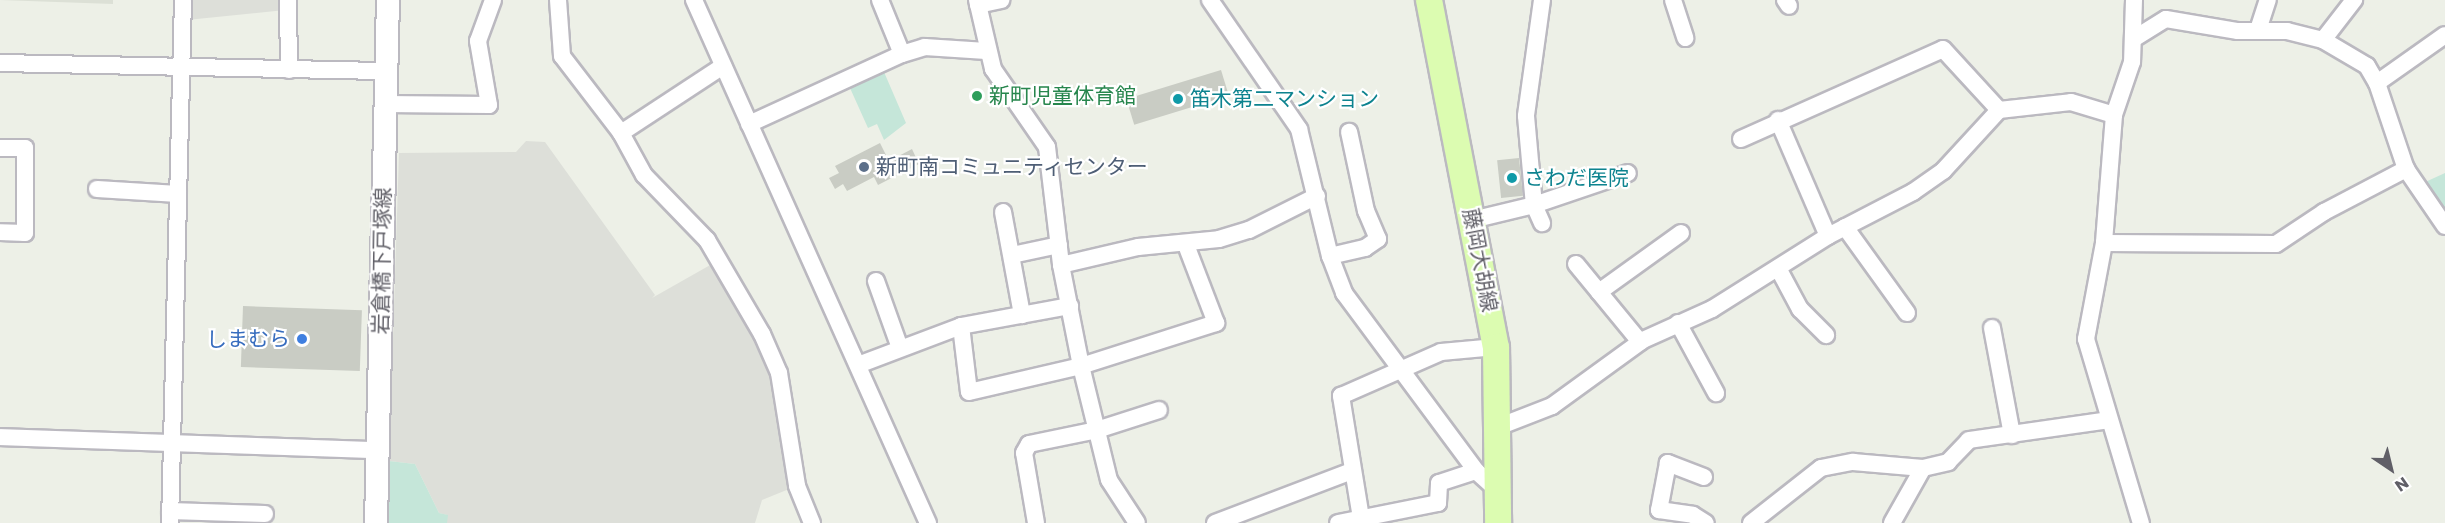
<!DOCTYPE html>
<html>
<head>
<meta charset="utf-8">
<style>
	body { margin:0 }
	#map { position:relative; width:2445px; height:523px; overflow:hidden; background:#edf0e7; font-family:Poppins,"Noto Sans JP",sans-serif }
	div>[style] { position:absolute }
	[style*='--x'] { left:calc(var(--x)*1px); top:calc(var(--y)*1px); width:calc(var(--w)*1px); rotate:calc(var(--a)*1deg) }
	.industrial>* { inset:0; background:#dddfd9 }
	.education>* { inset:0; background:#dce0d6 }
	.green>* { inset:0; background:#c5e6d9 }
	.building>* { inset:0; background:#c9ccc4; transform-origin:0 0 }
	.roads { filter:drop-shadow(2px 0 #bbb9c0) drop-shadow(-2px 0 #bbb9c0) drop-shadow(0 2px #bbb9c0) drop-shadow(0 -2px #bbb9c0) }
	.street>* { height:16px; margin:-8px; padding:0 8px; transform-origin:8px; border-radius:8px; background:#fff }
	.secondary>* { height:22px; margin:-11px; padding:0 11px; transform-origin:11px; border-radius:11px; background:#fff }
	.primary>* { height:26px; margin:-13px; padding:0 13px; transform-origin:13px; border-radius:13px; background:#dcfcb1 }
	.dots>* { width:16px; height:16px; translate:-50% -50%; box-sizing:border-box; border:3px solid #fff; border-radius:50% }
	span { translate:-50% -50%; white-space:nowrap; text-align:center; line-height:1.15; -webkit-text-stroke:4.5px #fff; paint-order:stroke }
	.leisure-label { font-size:21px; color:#27864d }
	.left { translate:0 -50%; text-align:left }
	.culture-label { font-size:21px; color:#0d838f }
	.service-label { font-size:21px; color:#4e5e75 }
	.street-label { font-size:21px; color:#605f67 }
	.shop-label { font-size:21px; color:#366cbe }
	.right { translate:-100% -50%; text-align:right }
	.north { position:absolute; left:2361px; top:439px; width:60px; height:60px; -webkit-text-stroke:4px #fff; paint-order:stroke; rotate:145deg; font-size:16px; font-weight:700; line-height:24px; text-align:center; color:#605f67 }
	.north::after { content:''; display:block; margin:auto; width:21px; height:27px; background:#605f67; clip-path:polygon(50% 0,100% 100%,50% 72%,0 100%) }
</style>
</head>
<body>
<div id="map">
	<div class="industrial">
		<div style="clip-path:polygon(187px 0,283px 0,285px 10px,187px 20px)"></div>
		<div style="clip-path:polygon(526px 141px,545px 142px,655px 295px,652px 298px,712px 264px,773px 376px,794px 487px,762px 500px,755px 523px,447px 523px,447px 515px,439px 513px,415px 464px,389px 461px,399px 153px,516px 152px)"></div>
	</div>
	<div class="education">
		<div style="clip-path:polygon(0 0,113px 0,113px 4px)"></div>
	</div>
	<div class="green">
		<div style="clip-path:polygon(884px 72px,906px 123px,884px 140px,877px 124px,868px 128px,850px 88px)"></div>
		<div style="clip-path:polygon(2445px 173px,2445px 219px,2423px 183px)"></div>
		<div style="clip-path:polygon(389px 461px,415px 464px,439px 513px,448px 515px,447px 523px,387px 523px)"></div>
	</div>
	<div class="building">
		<div style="left:1221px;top:70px;width:27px;height:99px;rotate:73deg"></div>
		<div style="clip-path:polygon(880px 143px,889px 161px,912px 149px,919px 164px,878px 185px,874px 177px,847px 191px,843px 184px,835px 189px,829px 178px,839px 173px,835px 166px)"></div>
		<div style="left:1519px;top:158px;width:38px;height:22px;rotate:84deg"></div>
		<div style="left:243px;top:306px;width:119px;height:61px;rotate:2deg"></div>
	</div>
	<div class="roads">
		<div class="street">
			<div style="--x:288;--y:0;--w:70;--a:89.2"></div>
			<div style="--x:558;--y:0;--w:56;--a:85.9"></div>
			<div style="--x:562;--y:56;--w:97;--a:52.5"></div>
			<div style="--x:621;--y:133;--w:48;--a:61.3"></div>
			<div style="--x:644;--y:175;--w:91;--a:45.9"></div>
			<div style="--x:707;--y:240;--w:109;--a:59.7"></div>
			<div style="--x:762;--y:334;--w:43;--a:66.4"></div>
			<div style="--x:779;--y:373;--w:114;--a:80.9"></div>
			<div style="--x:797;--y:486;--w:40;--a:68"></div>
			<div style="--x:694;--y:0;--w:573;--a:65.9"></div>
			<div style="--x:880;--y:0;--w:58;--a:67.8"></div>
			<div style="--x:977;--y:0;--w:71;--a:76.9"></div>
			<div style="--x:993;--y:69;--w:95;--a:55.3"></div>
			<div style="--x:1047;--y:147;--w:119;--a:83.2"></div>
			<div style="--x:1061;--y:265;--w:103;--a:78.8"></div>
			<div style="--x:1081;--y:366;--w:117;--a:76.2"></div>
			<div style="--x:1109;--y:480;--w:51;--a:56.9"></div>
			<div style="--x:1210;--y:0;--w:157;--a:55.4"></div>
			<div style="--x:1299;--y:129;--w:131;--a:76.3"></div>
			<div style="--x:1330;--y:256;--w:40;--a:69"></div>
			<div style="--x:1344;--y:293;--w:222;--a:53.4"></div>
			<div style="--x:1476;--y:471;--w:30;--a:42"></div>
			<div style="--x:1542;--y:0;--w:117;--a:97.9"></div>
			<div style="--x:1526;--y:116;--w:89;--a:84.9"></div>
			<div style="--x:1534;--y:205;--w:20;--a:66"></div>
			<div style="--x:1673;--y:0;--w:40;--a:72"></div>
			<div style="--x:1785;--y:0;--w:7;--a:56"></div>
			<div style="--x:2134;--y:0;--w:62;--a:91.8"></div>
			<div style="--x:2132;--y:62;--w:56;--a:108.8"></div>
			<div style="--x:2114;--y:115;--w:128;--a:94.5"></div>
			<div style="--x:2104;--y:243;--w:98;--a:100.6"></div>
			<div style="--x:2086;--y:339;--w:192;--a:73.4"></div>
			<div style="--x:978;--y:5;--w:24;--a:-12"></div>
			<div style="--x:2258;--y:30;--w:32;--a:-72"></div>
			<div style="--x:2135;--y:38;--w:36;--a:-32"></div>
			<div style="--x:2166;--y:19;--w:73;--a:9.5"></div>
			<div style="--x:2238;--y:31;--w:49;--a:0"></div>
			<div style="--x:2287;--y:31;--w:37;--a:14"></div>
			<div style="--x:2323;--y:40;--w:51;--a:30.6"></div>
			<div style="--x:2367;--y:66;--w:20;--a:60"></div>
			<div style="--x:2377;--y:83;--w:91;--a:71.4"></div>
			<div style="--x:2406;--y:169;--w:69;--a:55.6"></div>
			<div style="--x:2323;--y:40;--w:51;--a:-52.2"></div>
			<div style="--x:0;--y:63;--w:387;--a:1.2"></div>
			<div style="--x:2377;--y:83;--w:83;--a:-35.2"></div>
			<div style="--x:385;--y:104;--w:104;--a:0.6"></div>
			<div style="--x:489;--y:105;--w:65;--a:-99.8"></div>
			<div style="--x:478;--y:41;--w:44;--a:-69.9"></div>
			<div style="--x:1778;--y:120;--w:126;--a:66.7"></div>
			<div style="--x:749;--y:124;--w:168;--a:-24.6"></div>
			<div style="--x:902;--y:54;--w:24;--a:-17"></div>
			<div style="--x:925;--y:47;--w:61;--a:3.8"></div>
			<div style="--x:621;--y:133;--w:122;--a:-33.3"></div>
			<div style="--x:1741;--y:139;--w:221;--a:-24"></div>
			<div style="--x:1943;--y:49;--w:83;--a:47.4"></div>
			<div style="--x:0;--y:148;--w:25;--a:0"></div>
			<div style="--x:25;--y:148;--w:85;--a:90"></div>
			<div style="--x:25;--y:233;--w:25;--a:-178"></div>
			<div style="--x:97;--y:189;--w:81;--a:3.5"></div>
			<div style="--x:1003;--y:212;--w:105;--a:79.5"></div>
			<div style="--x:1472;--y:220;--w:64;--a:-13.6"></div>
			<div style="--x:1534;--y:205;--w:99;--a:-18.8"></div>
			<div style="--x:1845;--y:227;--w:106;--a:54.2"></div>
			<div style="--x:2104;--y:243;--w:172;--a:0.3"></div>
			<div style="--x:2276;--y:244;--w:58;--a:-33.7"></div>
			<div style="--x:2324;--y:212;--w:93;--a:-27.7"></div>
			<div style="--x:1012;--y:255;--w:48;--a:-12"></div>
			<div style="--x:1330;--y:256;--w:36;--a:-13"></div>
			<div style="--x:1365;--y:248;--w:16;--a:-35"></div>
			<div style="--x:1378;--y:239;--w:30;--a:-113"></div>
			<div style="--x:1366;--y:211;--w:81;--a:-102.1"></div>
			<div style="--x:1576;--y:264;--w:101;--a:50.6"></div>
			<div style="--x:1061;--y:265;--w:79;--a:-13.2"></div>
			<div style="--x:1138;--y:247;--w:81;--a:-5.6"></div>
			<div style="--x:1219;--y:239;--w:31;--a:-17"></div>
			<div style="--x:1249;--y:230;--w:76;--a:-26.6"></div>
			<div style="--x:1778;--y:268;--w:47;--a:61.8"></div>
			<div style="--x:1800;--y:309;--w:37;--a:45"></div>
			<div style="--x:876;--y:281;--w:71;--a:70.3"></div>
			<div style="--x:1599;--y:292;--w:101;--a:-35.7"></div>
			<div style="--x:1678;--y:323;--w:80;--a:61.5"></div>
			<div style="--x:961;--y:326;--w:66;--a:83.1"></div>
			<div style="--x:969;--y:392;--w:115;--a:-13.1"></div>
			<div style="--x:1081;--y:366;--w:142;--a:-17.7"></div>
			<div style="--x:1216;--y:323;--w:84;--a:-111"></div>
			<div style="--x:1992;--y:328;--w:109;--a:79.4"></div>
			<div style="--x:858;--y:365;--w:110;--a:-20.7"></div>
			<div style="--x:961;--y:326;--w:111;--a:-10.4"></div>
			<div style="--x:1498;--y:427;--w:58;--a:-21.3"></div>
			<div style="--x:1552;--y:406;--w:112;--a:-36"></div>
			<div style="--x:1643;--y:340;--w:76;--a:-24.2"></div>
			<div style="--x:1712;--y:309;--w:137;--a:-32.2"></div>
			<div style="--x:1828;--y:236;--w:96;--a:-27.4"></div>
			<div style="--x:1913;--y:192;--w:37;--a:-35"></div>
			<div style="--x:1943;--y:171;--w:83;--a:-47.4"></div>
			<div style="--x:1999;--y:110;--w:72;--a:-6.3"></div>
			<div style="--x:2071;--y:102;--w:45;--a:16.8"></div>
			<div style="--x:0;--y:437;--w:377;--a:2"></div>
			<div style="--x:1704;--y:477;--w:39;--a:-159"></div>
			<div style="--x:1668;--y:463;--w:48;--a:100.8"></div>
			<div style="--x:1659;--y:510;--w:34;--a:8"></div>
			<div style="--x:1693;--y:515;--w:15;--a:32"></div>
			<div style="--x:170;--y:511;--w:95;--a:1.8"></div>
			<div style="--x:1361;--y:518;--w:124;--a:-99.3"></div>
			<div style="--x:1341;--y:396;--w:109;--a:-23.7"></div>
			<div style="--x:1441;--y:352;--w:55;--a:-5.2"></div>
			<div style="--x:170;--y:523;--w:523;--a:-88.58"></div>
			<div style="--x:1036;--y:523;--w:71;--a:-99.7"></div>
			<div style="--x:1024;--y:453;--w:10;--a:-61"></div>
			<div style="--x:1029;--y:444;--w:69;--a:-11.6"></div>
			<div style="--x:1097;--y:430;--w:65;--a:-17.9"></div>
			<div style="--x:1215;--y:523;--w:147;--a:-20.8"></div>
			<div style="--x:1338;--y:523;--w:102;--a:-11.3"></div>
			<div style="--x:1438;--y:503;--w:20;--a:-87"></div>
			<div style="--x:1439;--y:483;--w:39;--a:-18"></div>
			<div style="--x:1751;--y:523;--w:89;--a:-38.2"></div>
			<div style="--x:1821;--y:468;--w:33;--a:-11"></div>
			<div style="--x:1853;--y:462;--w:70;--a:4.9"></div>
			<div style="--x:1923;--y:468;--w:26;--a:-13"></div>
			<div style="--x:1948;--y:462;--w:30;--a:-46"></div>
			<div style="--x:1969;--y:440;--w:141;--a:-8.1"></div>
			<div style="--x:1892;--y:523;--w:63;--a:-60.6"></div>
		</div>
		<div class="secondary">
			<div style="--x:376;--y:523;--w:523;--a:-88.69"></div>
		</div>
		<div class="primary">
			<div style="--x:1429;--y:0;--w:353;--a:79.1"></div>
			<div style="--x:1496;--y:347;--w:176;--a:89.3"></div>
		</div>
	</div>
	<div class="dots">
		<div style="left:977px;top:96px;background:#2e9e5b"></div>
		<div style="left:1178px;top:99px;background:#0f9aa8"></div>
		<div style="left:864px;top:167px;background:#5c6f8a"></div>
		<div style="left:1512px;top:178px;background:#0f9aa8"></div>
		<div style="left:302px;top:339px;background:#3f7fe0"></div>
	</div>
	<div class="leisure-label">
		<span class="left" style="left:989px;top:96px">新町児童体育館</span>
	</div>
	<div class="culture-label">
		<span class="left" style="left:1190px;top:99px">笛木第二マンション</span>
		<span class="left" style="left:1524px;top:178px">さわだ医院</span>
	</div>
	<div class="service-label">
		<span class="left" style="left:876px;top:167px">新町南コミュニティセンター</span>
	</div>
	<div class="street-label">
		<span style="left:1480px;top:260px;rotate:79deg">藤岡大胡線</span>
		<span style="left:382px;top:261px;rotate:-89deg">岩倉橋下戸塚線</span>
	</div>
	<div class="shop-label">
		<span class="right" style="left:290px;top:339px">しまむら</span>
	</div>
	<div class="north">N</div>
</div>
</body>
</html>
